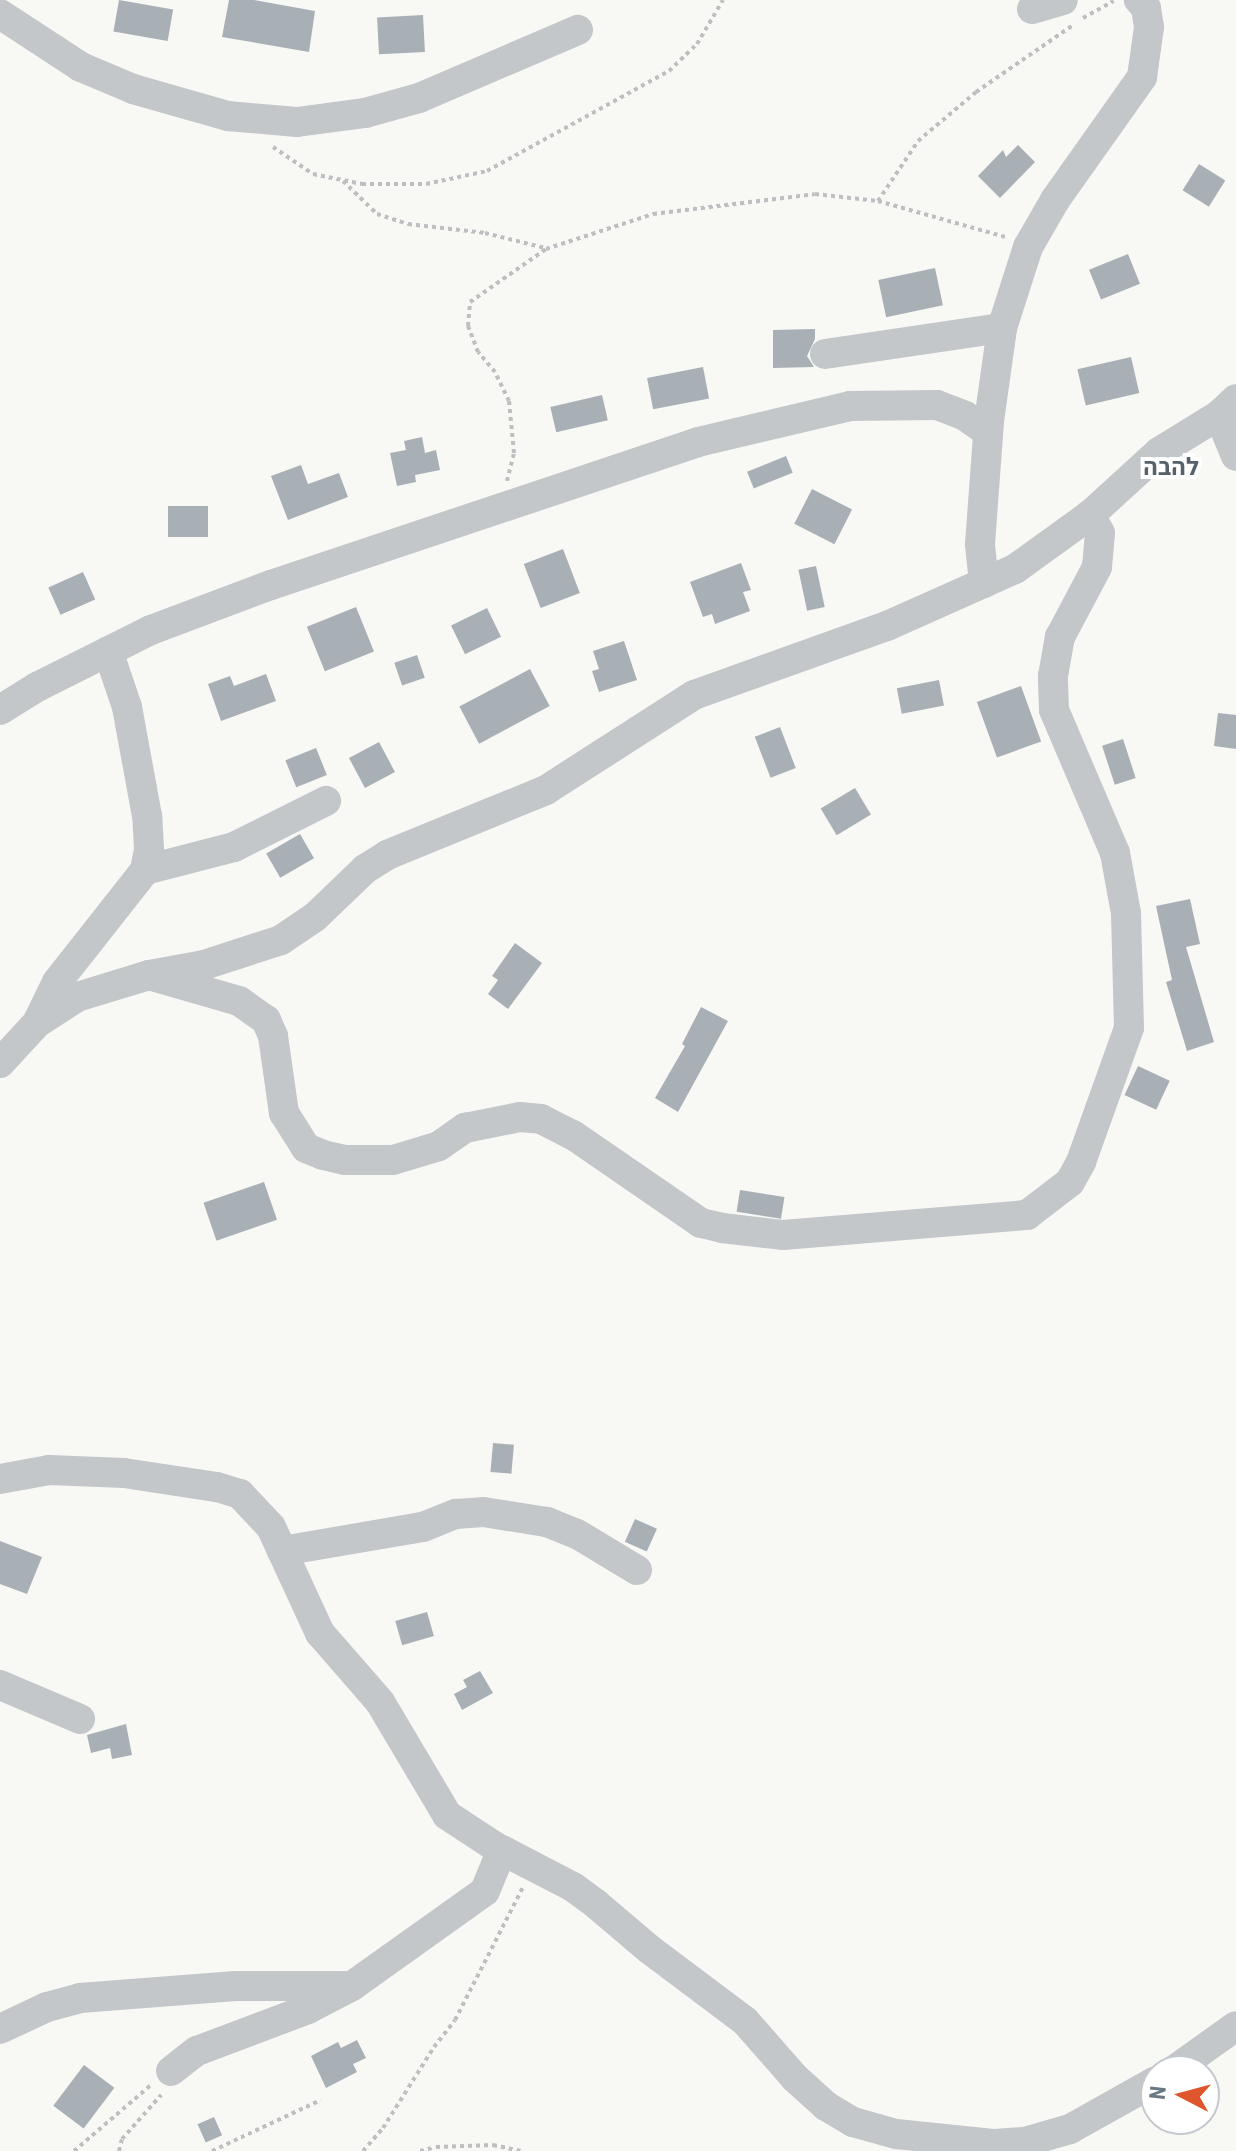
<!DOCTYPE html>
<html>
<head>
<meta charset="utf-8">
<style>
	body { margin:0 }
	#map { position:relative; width:1236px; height:2151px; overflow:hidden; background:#f8f8f5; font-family:"Roboto Condensed",Heebo,sans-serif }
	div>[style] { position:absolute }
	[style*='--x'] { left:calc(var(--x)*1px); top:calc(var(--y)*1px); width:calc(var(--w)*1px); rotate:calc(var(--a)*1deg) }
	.building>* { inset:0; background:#a8b0b6; transform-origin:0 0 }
	.path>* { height:4px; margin-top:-2px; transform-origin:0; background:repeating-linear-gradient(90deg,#bdbfc1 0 4px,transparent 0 8px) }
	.minor>* { height:30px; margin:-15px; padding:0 15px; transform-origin:15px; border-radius:15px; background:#c3c7ca }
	span { translate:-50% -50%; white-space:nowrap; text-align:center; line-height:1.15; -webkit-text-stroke:8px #fff; paint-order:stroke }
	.quarter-label { font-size:24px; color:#55616b; font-weight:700 }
	.north { position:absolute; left:1140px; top:2055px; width:80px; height:80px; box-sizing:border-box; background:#fff; border:2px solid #c3c9ce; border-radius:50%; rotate:276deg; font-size:22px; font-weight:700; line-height:32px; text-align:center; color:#687885 }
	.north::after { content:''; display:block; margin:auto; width:28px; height:36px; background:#df562e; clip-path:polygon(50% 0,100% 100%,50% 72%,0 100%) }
</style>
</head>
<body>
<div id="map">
	<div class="building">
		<div style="left:119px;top:0;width:55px;height:32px;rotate:10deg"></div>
		<div style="clip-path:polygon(229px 0,254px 0,315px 11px,309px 52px,222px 37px)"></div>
		<div style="left:423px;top:15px;width:37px;height:46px;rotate:87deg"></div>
		<div style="clip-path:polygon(1018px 145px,1035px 162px,1000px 198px,978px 176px,1003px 150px,1006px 157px)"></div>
		<div style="left:1199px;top:164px;width:31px;height:31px;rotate:32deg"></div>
		<div style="left:1128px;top:254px;width:32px;height:42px;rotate:68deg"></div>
		<div style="left:935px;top:268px;width:38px;height:58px;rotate:78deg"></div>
		<div style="clip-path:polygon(815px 329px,815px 339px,807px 356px,814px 367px,773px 368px,773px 330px)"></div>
		<div style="left:1131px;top:357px;width:37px;height:55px;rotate:77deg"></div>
		<div style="left:703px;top:367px;width:32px;height:57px;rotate:79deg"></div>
		<div style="left:602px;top:395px;width:26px;height:53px;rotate:77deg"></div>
		<div style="clip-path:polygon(422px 437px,425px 453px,436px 450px,440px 470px,415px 475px,416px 482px,397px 486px,390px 453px,406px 450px,404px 441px)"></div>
		<div style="left:786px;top:456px;width:18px;height:42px;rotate:68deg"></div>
		<div style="clip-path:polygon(301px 465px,308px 484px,339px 473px,348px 497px,288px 520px,271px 476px)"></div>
		<div style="left:812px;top:489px;width:45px;height:39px;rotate:27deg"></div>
		<div style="left:168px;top:506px;width:40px;height:31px"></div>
		<div style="left:563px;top:549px;width:47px;height:42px;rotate:69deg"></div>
		<div style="clip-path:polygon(741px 563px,751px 590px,743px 592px,750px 611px,715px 624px,712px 614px,703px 617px,690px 582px)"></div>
		<div style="left:816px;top:566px;width:42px;height:18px;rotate:78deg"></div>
		<div style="left:83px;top:572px;width:30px;height:38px;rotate:66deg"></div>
		<div style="left:356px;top:607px;width:48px;height:53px;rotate:68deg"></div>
		<div style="left:487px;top:608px;width:32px;height:40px;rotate:64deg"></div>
		<div style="clip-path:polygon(624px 641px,637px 680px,599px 692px,592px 671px,599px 669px,593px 651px)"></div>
		<div style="left:417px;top:655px;width:24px;height:24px;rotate:71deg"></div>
		<div style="left:530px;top:669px;width:42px;height:80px;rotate:62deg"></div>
		<div style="clip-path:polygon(266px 674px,276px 701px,221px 721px,208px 684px,230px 676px,234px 686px)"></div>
		<div style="left:939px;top:680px;width:26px;height:43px;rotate:79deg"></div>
		<div style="left:1021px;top:686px;width:59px;height:47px;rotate:70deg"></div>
		<div style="clip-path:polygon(1218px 713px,1236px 715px,1236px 749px,1214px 746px)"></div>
		<div style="left:780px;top:727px;width:44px;height:27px;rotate:69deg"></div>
		<div style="left:1123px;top:739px;width:41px;height:22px;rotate:72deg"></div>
		<div style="left:379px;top:742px;width:34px;height:34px;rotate:62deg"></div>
		<div style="left:316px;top:748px;width:29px;height:33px;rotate:68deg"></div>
		<div style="left:855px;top:788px;width:31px;height:40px;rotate:59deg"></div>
		<div style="left:300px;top:834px;width:28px;height:39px;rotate:60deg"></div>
		<div style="clip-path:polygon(1190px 899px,1200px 944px,1186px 947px,1214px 1042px,1187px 1051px,1166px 982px,1172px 980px,1156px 906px)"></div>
		<div style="clip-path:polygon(515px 943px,542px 963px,508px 1009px,488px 994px,498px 980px,492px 976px)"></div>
		<div style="clip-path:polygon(701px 1007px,728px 1021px,678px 1112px,655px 1098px,685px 1046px,682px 1044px)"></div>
		<div style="left:1138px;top:1066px;width:35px;height:32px;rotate:25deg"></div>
		<div style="left:264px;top:1182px;width:40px;height:64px;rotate:71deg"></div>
		<div style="left:740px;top:1190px;width:45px;height:22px;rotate:9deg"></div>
		<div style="left:493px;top:1443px;width:21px;height:29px;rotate:5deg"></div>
		<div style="left:635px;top:1519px;width:24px;height:25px;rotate:24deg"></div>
		<div style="clip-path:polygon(0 1541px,42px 1557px,27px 1594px,0 1584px)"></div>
		<div style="left:427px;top:1612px;width:25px;height:33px;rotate:74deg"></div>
		<div style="clip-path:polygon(480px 1671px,493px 1693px,462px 1710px,454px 1694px,467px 1687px,463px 1680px)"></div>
		<div style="clip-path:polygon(126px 1724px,132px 1755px,112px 1759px,110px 1748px,91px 1753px,87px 1735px)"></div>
		<div style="clip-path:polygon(357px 2040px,366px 2058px,353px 2064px,357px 2072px,326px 2088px,311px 2056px,338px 2042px,341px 2048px)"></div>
		<div style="left:84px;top:2065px;width:38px;height:51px;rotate:37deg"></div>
		<div style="left:214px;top:2117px;width:20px;height:18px;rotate:66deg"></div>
	</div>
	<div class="path">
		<div style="--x:1083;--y:18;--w:35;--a:-29"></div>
		<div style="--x:273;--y:147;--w:48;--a:34"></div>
		<div style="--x:313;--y:174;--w:50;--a:11.5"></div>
		<div style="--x:362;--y:184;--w:64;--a:0"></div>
		<div style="--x:426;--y:184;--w:62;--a:-12"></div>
		<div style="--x:487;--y:171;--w:208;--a:-28.8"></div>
		<div style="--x:669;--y:71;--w:39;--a:-44"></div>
		<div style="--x:697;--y:44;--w:51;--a:-59.4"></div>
		<div style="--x:343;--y:181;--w:47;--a:44.1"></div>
		<div style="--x:377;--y:214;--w:33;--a:18"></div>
		<div style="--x:408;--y:224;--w:78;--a:6.7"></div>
		<div style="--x:485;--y:233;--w:62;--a:14"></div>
		<div style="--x:878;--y:201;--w:72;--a:-56.3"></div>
		<div style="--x:918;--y:141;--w:76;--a:-40.2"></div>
		<div style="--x:976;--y:92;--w:118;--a:-34.6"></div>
		<div style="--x:507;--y:481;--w:29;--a:-76"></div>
		<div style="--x:514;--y:453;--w:52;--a:-95.5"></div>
		<div style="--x:509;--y:401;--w:32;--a:-116"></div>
		<div style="--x:495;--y:372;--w:26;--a:-130"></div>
		<div style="--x:478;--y:352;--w:28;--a:-111"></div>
		<div style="--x:468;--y:326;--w:24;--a:-85"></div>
		<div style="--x:470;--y:302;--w:93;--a:-34.9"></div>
		<div style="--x:546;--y:249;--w:113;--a:-18.1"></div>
		<div style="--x:653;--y:214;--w:163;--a:-7"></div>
		<div style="--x:815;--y:194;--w:63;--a:6.3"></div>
		<div style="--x:878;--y:201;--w:132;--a:15.8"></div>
		<div style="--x:74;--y:2151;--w:101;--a:-40.6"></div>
		<div style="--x:119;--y:2151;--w:12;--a:-76"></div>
		<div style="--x:122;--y:2139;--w:59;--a:-48.4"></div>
		<div style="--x:212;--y:2151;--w:120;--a:-25.1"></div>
		<div style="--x:363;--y:2151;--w:30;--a:-49"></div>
		<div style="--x:383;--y:2128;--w:96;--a:-57.8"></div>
		<div style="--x:434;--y:2047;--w:34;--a:-52"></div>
		<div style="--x:455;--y:2020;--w:149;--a:-62.9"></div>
		<div style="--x:420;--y:2151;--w:16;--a:-14"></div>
		<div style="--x:436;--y:2147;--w:57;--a:-2"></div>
		<div style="--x:493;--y:2145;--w:29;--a:12"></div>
	</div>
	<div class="minor">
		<div style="--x:1032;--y:9;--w:32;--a:-16"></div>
		<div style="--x:0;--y:14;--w:97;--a:33.2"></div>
		<div style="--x:81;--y:67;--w:56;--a:22.9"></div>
		<div style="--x:133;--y:89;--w:99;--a:15.9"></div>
		<div style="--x:228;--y:116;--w:69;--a:5"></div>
		<div style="--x:297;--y:122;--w:69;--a:-7.5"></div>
		<div style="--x:365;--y:113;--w:56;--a:-15.5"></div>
		<div style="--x:419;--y:98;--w:173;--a:-23.2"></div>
		<div style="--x:825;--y:354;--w:179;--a:-8.4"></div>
		<div style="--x:1219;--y:415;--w:44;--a:67.5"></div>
		<div style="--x:984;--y:583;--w:39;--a:-96"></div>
		<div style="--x:980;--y:544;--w:123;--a:-85.8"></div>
		<div style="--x:989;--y:421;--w:94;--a:-82"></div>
		<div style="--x:1002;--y:328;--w:85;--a:-72.2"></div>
		<div style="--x:1028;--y:247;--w:54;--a:-60.1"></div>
		<div style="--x:1055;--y:200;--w:151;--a:-54.7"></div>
		<div style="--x:1142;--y:77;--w:50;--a:-82"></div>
		<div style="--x:1149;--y:27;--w:19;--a:-99"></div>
		<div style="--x:1146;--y:8;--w:11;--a:-131"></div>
		<div style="--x:0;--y:710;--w:44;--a:-31.9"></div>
		<div style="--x:37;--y:687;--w:127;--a:-26.6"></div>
		<div style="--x:151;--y:630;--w:128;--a:-20.6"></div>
		<div style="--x:271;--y:585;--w:450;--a:-18.5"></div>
		<div style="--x:698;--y:442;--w:156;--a:-13.3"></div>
		<div style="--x:850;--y:406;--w:87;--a:-0.7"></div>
		<div style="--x:937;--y:405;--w:30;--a:21"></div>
		<div style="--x:965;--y:416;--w:28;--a:35"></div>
		<div style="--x:145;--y:870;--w:92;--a:-14.5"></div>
		<div style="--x:234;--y:847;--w:103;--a:-26.6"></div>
		<div style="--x:149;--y:975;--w:94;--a:16.1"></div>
		<div style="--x:239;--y:1001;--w:33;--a:35"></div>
		<div style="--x:266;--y:1020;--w:17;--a:66"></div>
		<div style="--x:273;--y:1036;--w:78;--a:81.9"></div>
		<div style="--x:284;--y:1113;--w:41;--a:57.8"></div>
		<div style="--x:306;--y:1148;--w:18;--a:22"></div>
		<div style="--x:323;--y:1155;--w:22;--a:13"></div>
		<div style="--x:344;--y:1160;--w:49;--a:0"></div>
		<div style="--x:393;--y:1160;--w:48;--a:-16.9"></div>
		<div style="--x:439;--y:1146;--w:32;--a:-35"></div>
		<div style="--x:465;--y:1128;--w:56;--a:-11.3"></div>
		<div style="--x:520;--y:1117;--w:21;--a:5"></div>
		<div style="--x:541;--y:1119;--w:36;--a:27"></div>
		<div style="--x:573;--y:1135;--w:155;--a:34.5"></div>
		<div style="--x:701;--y:1223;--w:22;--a:13"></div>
		<div style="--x:722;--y:1228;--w:61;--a:6.5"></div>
		<div style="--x:783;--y:1235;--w:245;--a:-4.7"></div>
		<div style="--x:1027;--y:1215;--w:54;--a:-37.5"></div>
		<div style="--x:1070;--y:1182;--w:23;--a:-61"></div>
		<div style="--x:1081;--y:1162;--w:142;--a:-70.3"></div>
		<div style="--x:1129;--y:1028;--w:115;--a:-91.5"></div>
		<div style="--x:1126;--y:913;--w:61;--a:-100.4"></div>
		<div style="--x:1115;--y:853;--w:155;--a:-113.1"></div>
		<div style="--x:1054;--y:710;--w:34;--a:-92"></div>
		<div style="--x:1053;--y:676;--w:40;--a:-80"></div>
		<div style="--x:1060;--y:637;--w:79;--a:-62.1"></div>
		<div style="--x:1097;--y:567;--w:34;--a:-85"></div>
		<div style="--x:1100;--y:533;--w:21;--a:-119"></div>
		<div style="--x:38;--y:1021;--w:43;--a:-64"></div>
		<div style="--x:57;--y:982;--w:142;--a:-51.8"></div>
		<div style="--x:145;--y:870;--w:21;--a:-79"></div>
		<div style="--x:149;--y:849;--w:33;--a:-93"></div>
		<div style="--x:147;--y:816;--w:111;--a:-100.4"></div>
		<div style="--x:127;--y:707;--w:59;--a:-108.7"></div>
		<div style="--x:0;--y:1063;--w:54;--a:-47.2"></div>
		<div style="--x:37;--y:1023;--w:48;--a:-33"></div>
		<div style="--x:77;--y:997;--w:75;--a:-17"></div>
		<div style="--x:149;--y:975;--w:56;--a:-10.3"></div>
		<div style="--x:204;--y:965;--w:81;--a:-18"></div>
		<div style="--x:281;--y:940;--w:41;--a:-34.1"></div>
		<div style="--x:315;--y:917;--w:69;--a:-43.8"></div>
		<div style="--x:365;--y:869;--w:26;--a:-32"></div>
		<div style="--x:387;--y:855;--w:172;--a:-22.2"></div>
		<div style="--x:546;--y:790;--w:176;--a:-32.7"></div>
		<div style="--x:694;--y:695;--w:205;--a:-19.7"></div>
		<div style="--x:887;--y:626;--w:140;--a:-24"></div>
		<div style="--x:1015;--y:569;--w:92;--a:-35.8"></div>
		<div style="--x:1090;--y:515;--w:93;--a:-42.4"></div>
		<div style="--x:1159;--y:452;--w:70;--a:-31.7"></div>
		<div style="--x:1219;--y:415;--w:23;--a:-43"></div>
		<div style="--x:0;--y:1479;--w:50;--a:-10.4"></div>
		<div style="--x:49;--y:1470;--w:75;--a:2.3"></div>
		<div style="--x:124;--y:1473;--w:94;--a:8.6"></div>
		<div style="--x:217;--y:1487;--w:24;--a:17"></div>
		<div style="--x:240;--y:1494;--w:45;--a:46.8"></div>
		<div style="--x:271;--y:1527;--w:117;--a:65.2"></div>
		<div style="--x:320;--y:1633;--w:91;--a:49"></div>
		<div style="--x:380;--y:1702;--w:131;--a:59.3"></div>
		<div style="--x:447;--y:1815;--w:56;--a:33.4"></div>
		<div style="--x:494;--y:1846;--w:89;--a:27.4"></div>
		<div style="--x:573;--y:1887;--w:29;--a:36"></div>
		<div style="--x:596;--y:1904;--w:70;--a:40.3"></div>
		<div style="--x:649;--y:1949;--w:120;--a:36.9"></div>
		<div style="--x:745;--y:2021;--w:76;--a:48.7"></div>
		<div style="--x:795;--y:2078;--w:42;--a:42.1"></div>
		<div style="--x:826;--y:2106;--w:31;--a:31"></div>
		<div style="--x:853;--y:2122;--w:45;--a:15.6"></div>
		<div style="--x:896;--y:2134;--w:100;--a:5.8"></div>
		<div style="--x:995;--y:2144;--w:30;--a:-4"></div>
		<div style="--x:1025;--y:2142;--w:47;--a:-16.1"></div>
		<div style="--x:1070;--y:2129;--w:98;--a:-29.2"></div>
		<div style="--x:282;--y:1551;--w:143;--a:-9.7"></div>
		<div style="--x:423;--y:1527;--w:35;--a:-22"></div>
		<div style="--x:456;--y:1514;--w:27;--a:-4"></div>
		<div style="--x:483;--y:1512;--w:65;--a:8.9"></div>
		<div style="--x:547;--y:1522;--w:32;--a:22"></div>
		<div style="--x:577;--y:1534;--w:70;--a:31"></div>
		<div style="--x:0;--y:1685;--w:87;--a:23"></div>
		<div style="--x:0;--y:2029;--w:52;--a:-25.1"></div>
		<div style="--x:47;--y:2007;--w:34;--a:-15"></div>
		<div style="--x:80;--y:1998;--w:156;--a:-4.4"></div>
		<div style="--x:236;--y:1986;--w:111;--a:0"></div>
		<div style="--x:171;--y:2071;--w:33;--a:-38"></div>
		<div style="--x:197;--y:2051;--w:119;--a:-20.7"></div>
		<div style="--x:308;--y:2009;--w:50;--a:-27.6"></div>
		<div style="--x:352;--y:1986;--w:163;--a:-35.5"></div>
		<div style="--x:485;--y:1891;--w:44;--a:-67.5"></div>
		<div style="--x:1173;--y:2071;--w:77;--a:-35.5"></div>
	</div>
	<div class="quarter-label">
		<span style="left:1171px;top:468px">להבה</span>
	</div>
	<div class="north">N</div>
</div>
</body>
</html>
